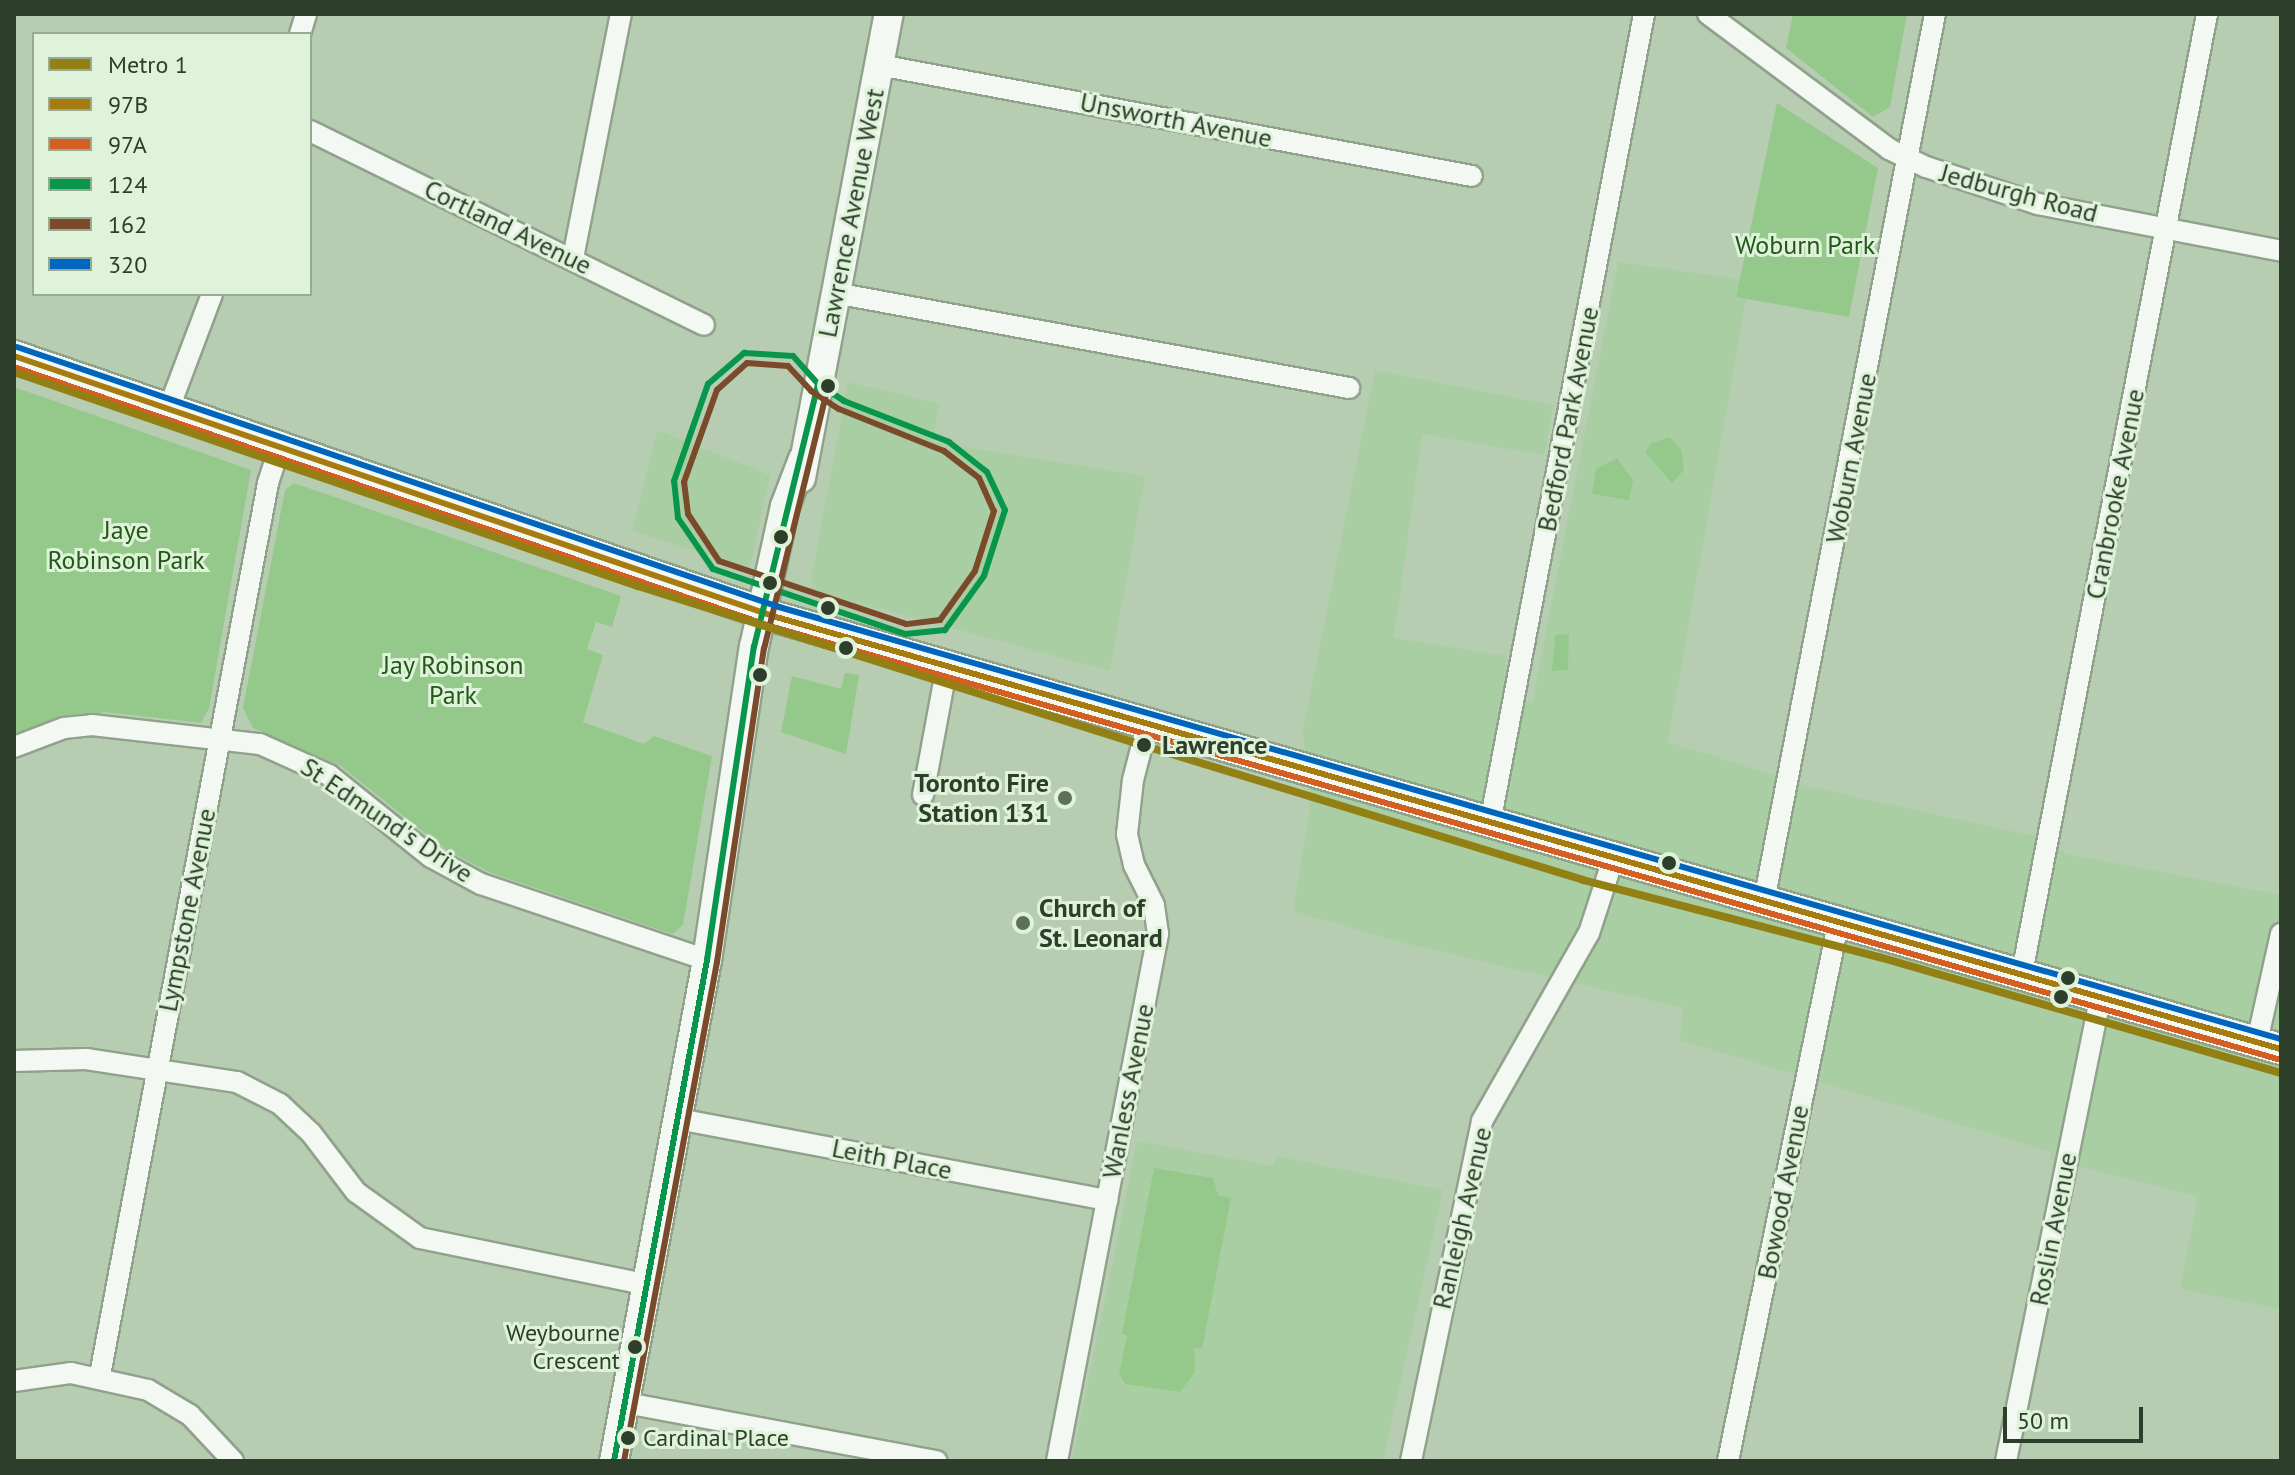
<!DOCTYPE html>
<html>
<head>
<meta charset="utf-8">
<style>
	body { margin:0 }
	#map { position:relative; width:2295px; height:1475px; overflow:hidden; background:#b7cdb2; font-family:"PT Sans",sans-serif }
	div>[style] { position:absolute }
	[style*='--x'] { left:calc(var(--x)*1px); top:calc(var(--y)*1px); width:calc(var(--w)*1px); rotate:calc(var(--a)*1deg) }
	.built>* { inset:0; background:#aacea3 }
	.green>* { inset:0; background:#95c98b }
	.roads { filter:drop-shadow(2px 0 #90a28c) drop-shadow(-2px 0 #90a28c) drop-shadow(0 2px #90a28c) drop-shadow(0 -2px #90a28c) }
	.minor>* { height:20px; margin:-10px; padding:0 10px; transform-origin:10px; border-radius:10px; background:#f4f8f3 }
	.secondary>* { height:28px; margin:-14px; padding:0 14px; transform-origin:14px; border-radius:14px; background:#f4f8f3 }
	.primary>* { height:30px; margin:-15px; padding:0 15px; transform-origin:15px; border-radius:15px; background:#f4f8f3 }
	.bus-1>* { height:6px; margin:-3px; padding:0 3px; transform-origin:3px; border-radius:3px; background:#a67c11 }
	.bus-2>* { height:6px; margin:-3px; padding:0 3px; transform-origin:3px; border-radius:3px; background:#d45f23 }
	.bus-3>* { height:6px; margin:-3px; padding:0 3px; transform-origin:3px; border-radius:3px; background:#07964b }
	.bus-4>* { height:6px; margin:-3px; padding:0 3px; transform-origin:3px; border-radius:3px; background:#7a4b2a }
	.bus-5>* { height:6px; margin:-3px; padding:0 3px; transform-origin:3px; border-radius:3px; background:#0065bd }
	.metro-1>* { height:8px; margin:-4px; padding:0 4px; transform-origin:4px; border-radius:4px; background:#928015 }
	.dots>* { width:22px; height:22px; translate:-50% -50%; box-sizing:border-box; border:4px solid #def3d9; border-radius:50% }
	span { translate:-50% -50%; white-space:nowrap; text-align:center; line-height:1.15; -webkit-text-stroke:6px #def3d9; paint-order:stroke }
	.bus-label { font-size:24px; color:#2d3e2a }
	.right { translate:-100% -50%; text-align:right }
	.left { translate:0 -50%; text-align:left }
	.street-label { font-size:26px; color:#2d3e2a }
	.park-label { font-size:26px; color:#235818 }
	.stop-label { font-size:26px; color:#2d3e2a; font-weight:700 }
	.poi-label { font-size:26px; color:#2d3e2a; font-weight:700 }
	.frame { position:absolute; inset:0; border:16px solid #2d3e2a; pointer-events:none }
	.legend { position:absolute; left:32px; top:32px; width:280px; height:264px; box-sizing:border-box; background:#def3d9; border:2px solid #97ab93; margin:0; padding:10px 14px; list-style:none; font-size:24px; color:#2d3e2a }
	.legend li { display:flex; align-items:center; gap:16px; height:40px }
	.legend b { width:40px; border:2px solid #97ab93 }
	.scale { position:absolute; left:2003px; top:1407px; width:140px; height:36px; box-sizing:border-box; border:4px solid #2d3e2a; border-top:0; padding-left:10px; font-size:24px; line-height:28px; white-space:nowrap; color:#2d3e2a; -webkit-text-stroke:6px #def3d9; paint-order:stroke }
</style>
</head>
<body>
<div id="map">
	<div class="built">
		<div style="clip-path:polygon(1618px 262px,1739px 279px,1736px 297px,1746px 299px,1668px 742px,1811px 787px,2034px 836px,2068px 854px,2281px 895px,2281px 1309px,2180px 1289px,2198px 1196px,2050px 1159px,2051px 1152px,1680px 1040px,1683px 1008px,1399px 942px,1293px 911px,1310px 810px,1303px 731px,1375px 370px,1553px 405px,1544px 455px,1422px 434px,1394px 638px,1507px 656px,1504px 695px,1532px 703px)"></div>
		<div style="clip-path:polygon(848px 382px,939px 404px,933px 442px,1145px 476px,1110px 671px,819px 592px,811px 580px)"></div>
		<div style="clip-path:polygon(657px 430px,770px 475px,750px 568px,632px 531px)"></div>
		<div style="clip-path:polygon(1137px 1141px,1274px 1166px,1277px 1156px,1443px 1190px,1383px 1461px,1072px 1461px)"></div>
	</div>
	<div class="green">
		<div style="clip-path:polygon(1793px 14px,1907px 14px,1890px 107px,1873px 117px,1786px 48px)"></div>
		<div style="clip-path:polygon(1777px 103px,1878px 168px,1849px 317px,1736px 297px)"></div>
		<div style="clip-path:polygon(14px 387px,251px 470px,209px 708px,201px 723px,104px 712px,14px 733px)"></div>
		<div style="clip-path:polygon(1670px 437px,1681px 450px,1684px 470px,1672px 483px,1645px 452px,1651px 443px)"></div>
		<div style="clip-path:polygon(1617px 458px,1633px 480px,1629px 500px,1592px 494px,1596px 469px)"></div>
		<div style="clip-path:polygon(294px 483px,621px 596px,612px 627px,596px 622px,587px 649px,603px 655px,583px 722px,644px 744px,654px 736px,712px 756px,683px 925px,672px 934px,491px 873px,445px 849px,341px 766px,253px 728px,243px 708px,285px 490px)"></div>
		<div style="clip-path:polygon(1569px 634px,1568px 670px,1552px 671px,1555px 635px)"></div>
		<div style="clip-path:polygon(845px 673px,859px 675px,846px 754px,781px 732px,792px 676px,841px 689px)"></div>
		<div style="clip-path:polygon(1154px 1168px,1213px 1178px,1218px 1195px,1231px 1198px,1202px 1349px,1194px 1348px,1195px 1372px,1180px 1392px,1125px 1384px,1119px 1374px,1127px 1336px,1122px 1334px)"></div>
	</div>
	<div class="roads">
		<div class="minor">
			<div style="--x:1708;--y:14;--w:226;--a:36.7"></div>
			<div style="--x:1889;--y:149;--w:41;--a:25.9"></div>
			<div style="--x:1926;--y:167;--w:118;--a:18.3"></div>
			<div style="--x:2038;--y:204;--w:248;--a:10.9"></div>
			<div style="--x:300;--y:34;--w:21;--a:-73"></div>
			<div style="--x:879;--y:65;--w:603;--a:10.6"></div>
			<div style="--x:310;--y:131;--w:439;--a:26.2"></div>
			<div style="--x:573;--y:258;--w:249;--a:-78.9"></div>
			<div style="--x:835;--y:293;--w:523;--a:10.47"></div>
			<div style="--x:169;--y:408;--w:122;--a:-69.3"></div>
			<div style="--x:14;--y:747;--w:53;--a:-20.8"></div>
			<div style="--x:64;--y:728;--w:28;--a:-6"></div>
			<div style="--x:92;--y:725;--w:169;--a:6.5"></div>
			<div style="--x:260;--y:744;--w:76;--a:24.2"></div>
			<div style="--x:329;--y:775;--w:131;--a:38.8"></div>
			<div style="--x:431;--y:857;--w:57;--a:28.4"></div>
			<div style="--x:481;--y:884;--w:238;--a:18.6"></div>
			<div style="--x:923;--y:795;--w:131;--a:-79.5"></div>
			<div style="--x:1490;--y:823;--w:824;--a:-79.22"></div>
			<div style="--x:1764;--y:901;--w:903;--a:-79.09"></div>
			<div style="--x:2022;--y:973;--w:977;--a:-79.08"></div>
			<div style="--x:2257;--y:1042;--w:111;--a:-77.5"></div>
			<div style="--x:14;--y:1061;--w:72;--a:-1.6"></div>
			<div style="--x:86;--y:1059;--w:153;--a:8.7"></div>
			<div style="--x:237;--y:1082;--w:48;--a:27.1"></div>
			<div style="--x:280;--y:1104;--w:42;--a:43.1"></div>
			<div style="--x:311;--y:1133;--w:74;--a:52.7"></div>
			<div style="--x:356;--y:1192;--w:79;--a:35.7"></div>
			<div style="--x:420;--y:1238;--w:233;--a:11.6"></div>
			<div style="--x:678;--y:1119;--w:437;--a:10.7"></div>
			<div style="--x:100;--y:1375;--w:908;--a:-79.33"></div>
			<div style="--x:268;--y:483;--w:39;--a:-72"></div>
			<div style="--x:14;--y:1381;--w:58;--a:-8"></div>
			<div style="--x:71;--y:1373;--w:79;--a:12.4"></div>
			<div style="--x:148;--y:1390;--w:49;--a:30.8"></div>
			<div style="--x:190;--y:1415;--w:63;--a:46.9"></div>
			<div style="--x:626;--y:1403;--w:316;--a:10.6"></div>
			<div style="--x:1057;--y:1461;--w:537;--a:-79.15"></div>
			<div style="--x:1158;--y:934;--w:29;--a:-98"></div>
			<div style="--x:1154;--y:905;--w:45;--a:-116.6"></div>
			<div style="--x:1134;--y:865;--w:32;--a:-103"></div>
			<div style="--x:1127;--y:834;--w:54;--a:-83.7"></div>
			<div style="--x:1133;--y:780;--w:56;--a:-75.5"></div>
			<div style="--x:1411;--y:1461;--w:347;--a:-78.2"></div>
			<div style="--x:1482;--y:1121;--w:216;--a:-60.4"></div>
			<div style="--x:1589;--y:933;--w:78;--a:-72"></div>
			<div style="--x:1728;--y:1461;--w:548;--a:-78.42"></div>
			<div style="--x:2006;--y:1461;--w:475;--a:-78.5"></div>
		</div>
		<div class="secondary">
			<div style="--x:801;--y:478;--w:472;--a:-79.3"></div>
			<div style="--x:614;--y:1461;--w:510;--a:-79.48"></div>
			<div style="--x:707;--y:960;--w:317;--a:-81.5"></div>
			<div style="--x:754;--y:647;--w:144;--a:-77.6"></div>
			<div style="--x:785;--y:506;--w:50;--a:-69"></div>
		</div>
		<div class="primary">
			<div style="--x:14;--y:356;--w:805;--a:18.91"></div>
			<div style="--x:776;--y:617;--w:1566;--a:16.02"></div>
		</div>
	</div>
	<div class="bus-1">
		<div style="--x:14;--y:356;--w:805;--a:18.91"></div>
		<div style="--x:776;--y:617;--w:1566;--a:16.02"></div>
	</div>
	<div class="bus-2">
		<div style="--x:14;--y:367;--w:802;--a:18.91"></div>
		<div style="--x:773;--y:627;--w:1566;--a:16.02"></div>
	</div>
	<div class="bus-3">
		<div style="--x:744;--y:353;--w:49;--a:3.5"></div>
		<div style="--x:793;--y:356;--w:38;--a:48"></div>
		<div style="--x:818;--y:384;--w:31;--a:33"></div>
		<div style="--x:844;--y:401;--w:113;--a:21.3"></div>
		<div style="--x:949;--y:442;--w:48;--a:38.3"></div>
		<div style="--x:987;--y:472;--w:42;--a:64.7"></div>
		<div style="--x:1005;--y:510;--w:69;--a:107.7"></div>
		<div style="--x:984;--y:576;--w:67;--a:125.8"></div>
		<div style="--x:945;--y:630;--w:40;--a:174.3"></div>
		<div style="--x:905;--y:634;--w:203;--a:-161.3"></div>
		<div style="--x:713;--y:569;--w:62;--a:-124.5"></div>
		<div style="--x:678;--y:518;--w:37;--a:-96"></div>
		<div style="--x:674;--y:481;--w:103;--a:-70.7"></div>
		<div style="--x:708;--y:384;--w:48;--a:-40.7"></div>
		<div style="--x:614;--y:1461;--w:510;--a:-79.48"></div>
		<div style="--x:707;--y:960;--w:317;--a:-81.5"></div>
		<div style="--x:754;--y:647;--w:271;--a:-76.3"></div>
	</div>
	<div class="bus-4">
		<div style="--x:747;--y:363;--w:41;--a:4.2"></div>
		<div style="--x:788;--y:366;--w:34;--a:47"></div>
		<div style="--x:811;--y:391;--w:33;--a:33"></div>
		<div style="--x:839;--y:409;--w:113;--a:21.8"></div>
		<div style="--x:944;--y:451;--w:44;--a:37.6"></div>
		<div style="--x:979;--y:478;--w:36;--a:66"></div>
		<div style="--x:994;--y:511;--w:63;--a:107.6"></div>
		<div style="--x:975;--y:571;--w:60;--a:125.5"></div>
		<div style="--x:940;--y:620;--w:34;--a:173"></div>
		<div style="--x:906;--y:624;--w:197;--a:-161.4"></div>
		<div style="--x:719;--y:561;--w:56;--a:-123.4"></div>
		<div style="--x:688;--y:514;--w:32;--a:-97"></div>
		<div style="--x:684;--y:482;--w:98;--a:-70.3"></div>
		<div style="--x:717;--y:390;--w:40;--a:-42"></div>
		<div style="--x:624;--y:1461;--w:508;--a:-79.44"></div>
		<div style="--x:717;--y:962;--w:317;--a:-81.5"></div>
		<div style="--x:764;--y:649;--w:271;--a:-76.3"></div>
	</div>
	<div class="bus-5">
		<div style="--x:17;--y:347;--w:805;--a:18.84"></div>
		<div style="--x:779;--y:607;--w:1563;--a:16.05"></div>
	</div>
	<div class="metro-1">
		<div style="--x:14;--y:372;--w:660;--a:18.93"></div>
		<div style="--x:638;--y:586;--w:528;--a:17.51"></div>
		<div style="--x:1142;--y:745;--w:461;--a:17"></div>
		<div style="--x:1583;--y:880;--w:306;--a:14.6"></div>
		<div style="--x:1879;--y:957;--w:418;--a:16.1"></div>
	</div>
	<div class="dots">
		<div style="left:828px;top:386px;background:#2d3e2a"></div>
		<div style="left:781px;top:537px;background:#2d3e2a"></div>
		<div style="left:770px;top:583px;background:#2d3e2a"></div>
		<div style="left:828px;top:608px;background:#2d3e2a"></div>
		<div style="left:846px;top:648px;background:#2d3e2a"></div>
		<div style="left:760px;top:675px;background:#2d3e2a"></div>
		<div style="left:1144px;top:745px;background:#2d3e2a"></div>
		<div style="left:1065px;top:798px;background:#5d705a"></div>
		<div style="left:1669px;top:863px;background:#2d3e2a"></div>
		<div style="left:1023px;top:923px;background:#5d705a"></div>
		<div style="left:2068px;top:978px;background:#2d3e2a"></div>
		<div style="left:2061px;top:997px;background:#2d3e2a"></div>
		<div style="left:635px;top:1347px;background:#2d3e2a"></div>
		<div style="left:628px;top:1438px;background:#2d3e2a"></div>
	</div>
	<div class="bus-label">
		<span class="right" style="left:620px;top:1347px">Weybourne<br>Crescent</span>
		<span class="left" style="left:643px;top:1438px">Cardinal Place</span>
	</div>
	<div class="street-label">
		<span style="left:1176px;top:120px;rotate:11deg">Unsworth Avenue</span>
		<span style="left:2019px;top:193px;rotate:15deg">Jedburgh Road</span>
		<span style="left:851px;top:213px;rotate:-79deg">Lawrence Avenue West</span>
		<span style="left:508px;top:227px;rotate:26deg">Cortland Avenue</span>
		<span style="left:1568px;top:419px;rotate:-79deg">Bedford Park Avenue</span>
		<span style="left:1851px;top:458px;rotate:-79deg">Woburn Avenue</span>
		<span style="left:2115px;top:494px;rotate:-79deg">Cranbrooke Avenue</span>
		<span style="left:387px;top:820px;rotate:34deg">St Edmund's Drive</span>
		<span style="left:187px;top:910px;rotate:-79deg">Lympstone Avenue</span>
		<span style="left:1128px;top:1091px;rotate:-79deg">Wanless Avenue</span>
		<span style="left:892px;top:1159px;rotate:11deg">Leith Place</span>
		<span style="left:1783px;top:1192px;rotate:-79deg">Bowood Avenue</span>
		<span style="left:1462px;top:1218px;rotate:-77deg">Ranleigh Avenue</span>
		<span style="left:2053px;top:1229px;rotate:-79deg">Roslin Avenue</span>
	</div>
	<div class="park-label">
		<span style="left:1805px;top:245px">Woburn Park</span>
		<span style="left:126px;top:545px">Jaye<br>Robinson Park</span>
		<span style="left:453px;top:680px">Jay Robinson<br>Park</span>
	</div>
	<div class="stop-label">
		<span class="left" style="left:1162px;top:745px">Lawrence</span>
	</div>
	<div class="poi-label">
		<span class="right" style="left:1049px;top:798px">Toronto Fire<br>Station 131</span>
		<span class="left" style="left:1039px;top:923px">Church of<br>St. Leonard</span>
	</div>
	<div class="frame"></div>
	<ul class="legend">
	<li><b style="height:10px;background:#928015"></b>Metro 1</li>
	<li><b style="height:10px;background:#a67c11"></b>97B</li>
	<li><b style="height:10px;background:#d45f23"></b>97A</li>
	<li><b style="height:10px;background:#07964b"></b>124</li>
	<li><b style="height:10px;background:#7a4b2a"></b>162</li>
	<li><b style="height:10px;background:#0065bd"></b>320</li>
	</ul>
	<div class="scale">50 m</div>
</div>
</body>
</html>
